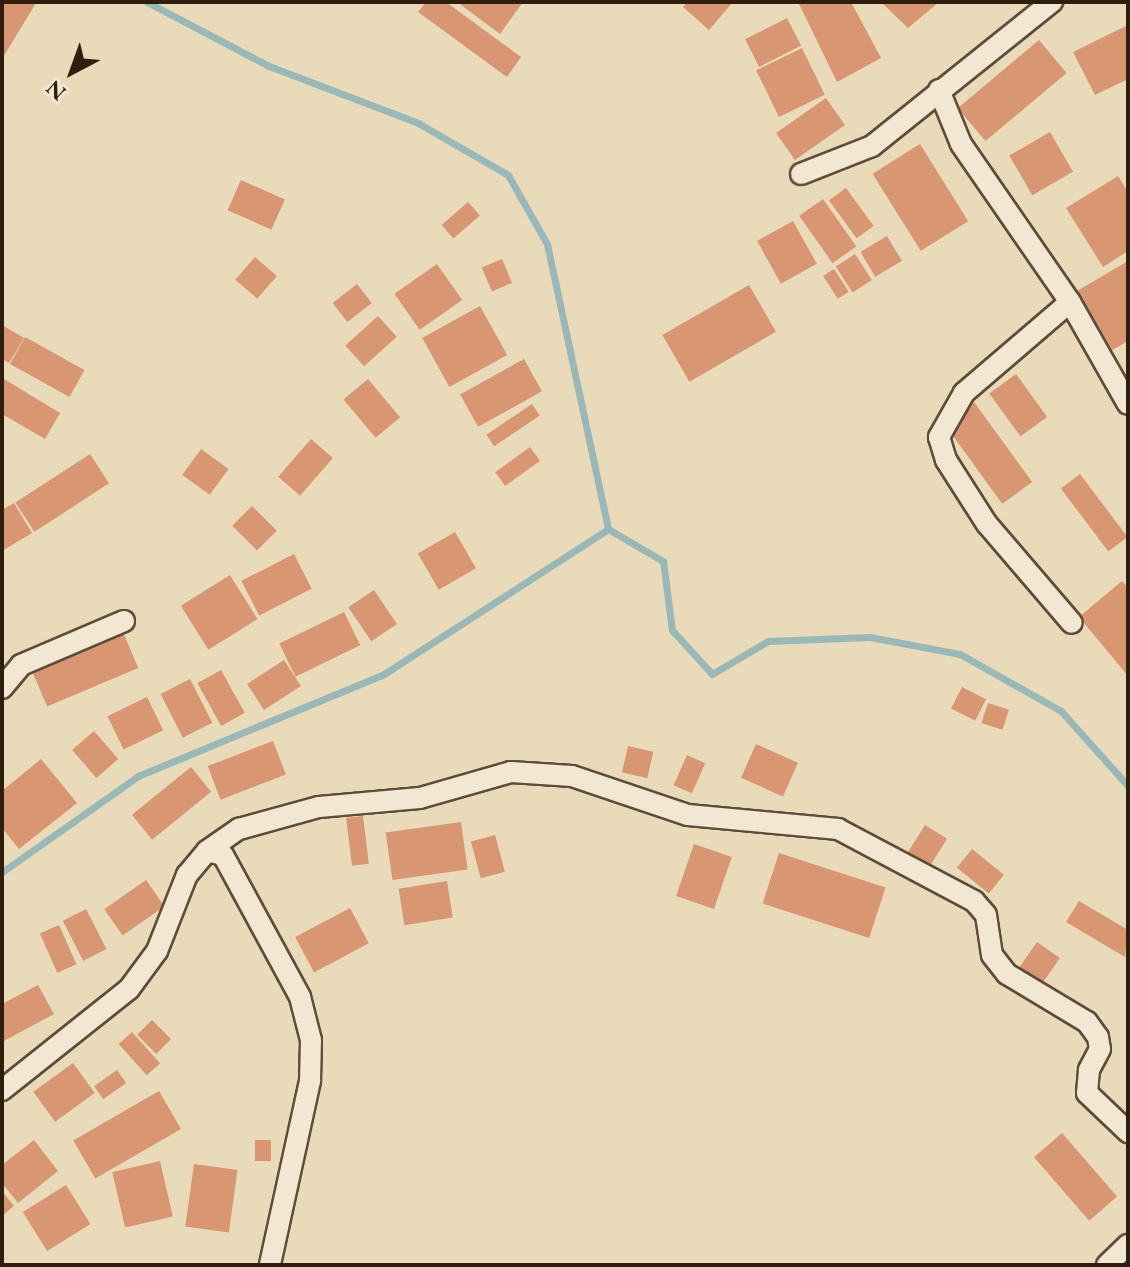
<!DOCTYPE html>
<html>
<head>
<meta charset="utf-8">
<style>
	body { margin:0 }
	#map { position:relative; width:1130px; height:1267px; overflow:hidden; background:#e9daba; font-family:"EB Garamond",serif }
	div>[style] { position:absolute }
	[style*='--x'] { left:calc(var(--x)*1px); top:calc(var(--y)*1px); width:calc(var(--w)*1px); rotate:calc(var(--a)*1deg) }
	.stream>* { height:7px; margin:-3.5px; padding:0 3.5px; transform-origin:3.5px; border-radius:3.5px; background:#9bb8b9 }
	.building>* { inset:0; background:#d89672; transform-origin:0 0 }
	.roads { filter:drop-shadow(2px 0 #5e4c38) drop-shadow(-2px 0 #5e4c38) drop-shadow(0 2px #5e4c38) drop-shadow(0 -2px #5e4c38) }
	.street>* { height:20px; margin:-10px; padding:0 10px; transform-origin:10px; border-radius:10px; background:#f1e7d2 }
	span { translate:-50% -50%; white-space:nowrap; text-align:center; line-height:1.15; -webkit-text-stroke:6px #f1e7d2; paint-order:stroke }
	.frame { position:absolute; inset:0; border:4px solid #2f1d0d; pointer-events:none }
	.north { position:absolute; left:32px; top:32px; width:80px; height:80px; -webkit-text-stroke:6px #f1e7d2; paint-order:stroke; rotate:221deg; font-size:22px; font-weight:700; line-height:32px; text-align:center; color:#2f1d0d }
	.north::after { content:''; display:block; margin:auto; width:28px; height:36px; background:#2f1d0d; clip-path:polygon(50% 0,100% 100%,50% 72%,0 100%) }
</style>
</head>
<body>
<div id="map">
	<div class="stream">
		<div style="--x:147;--y:2;--w:138;--a:27.7"></div>
		<div style="--x:269;--y:66;--w:160;--a:20.9"></div>
		<div style="--x:418;--y:123;--w:104;--a:30"></div>
		<div style="--x:508;--y:175;--w:79;--a:60.5"></div>
		<div style="--x:547;--y:244;--w:291;--a:77.9"></div>
		<div style="--x:608;--y:529;--w:64;--a:30.2"></div>
		<div style="--x:663;--y:561;--w:70;--a:82.6"></div>
		<div style="--x:672;--y:630;--w:59;--a:47.7"></div>
		<div style="--x:712;--y:674;--w:65;--a:-30.5"></div>
		<div style="--x:768;--y:641;--w:102;--a:-2.2"></div>
		<div style="--x:870;--y:637;--w:92;--a:10.7"></div>
		<div style="--x:960;--y:654;--w:116;--a:29.4"></div>
		<div style="--x:1061;--y:711;--w:101;--a:48.2"></div>
		<div style="--x:2;--y:872;--w:166;--a:-35.2"></div>
		<div style="--x:138;--y:776;--w:266;--a:-22.5"></div>
		<div style="--x:384;--y:674;--w:267;--a:-32.9"></div>
	</div>
	<div class="building">
		<div style="clip-path:polygon(2px 2px,36px 3px,2px 59px)"></div>
		<div style="clip-path:polygon(426px 2px,446px 2px,521px 57px,507px 77px,418px 12px)"></div>
		<div style="clip-path:polygon(457px 2px,523px 2px,500px 34px)"></div>
		<div style="clip-path:polygon(687px 2px,733px 2px,709px 30px,683px 7px)"></div>
		<div style="clip-path:polygon(798px 2px,851px 2px,881px 58px,837px 82px)"></div>
		<div style="clip-path:polygon(881px 2px,939px 2px,908px 28px)"></div>
		<div style="left:787px;top:18px;width:31px;height:47px;rotate:63deg"></div>
		<div style="clip-path:polygon(1128px 25px,1128px 79px,1095px 95px,1073px 52px)"></div>
		<div style="left:1039px;top:40px;width:43px;height:106px;rotate:50deg"></div>
		<div style="left:802px;top:48px;width:52px;height:51px;rotate:64deg"></div>
		<div style="left:826px;top:98px;width:33px;height:61px;rotate:55deg"></div>
		<div style="left:1050px;top:132px;width:46px;height:47px;rotate:60deg"></div>
		<div style="left:920px;top:144px;width:91px;height:56px;rotate:58deg"></div>
		<div style="clip-path:polygon(1118px 176px,1128px 192px,1128px 251px,1103px 267px,1066px 208px)"></div>
		<div style="left:241px;top:180px;width:48px;height:33px;rotate:24deg"></div>
		<div style="left:846px;top:188px;width:47px;height:21px;rotate:54deg"></div>
		<div style="left:823px;top:199px;width:58px;height:29px;rotate:55deg"></div>
		<div style="left:468px;top:202px;width:18px;height:35px;rotate:49deg"></div>
		<div style="left:793px;top:221px;width:49px;height:41px;rotate:61deg"></div>
		<div style="left:887px;top:236px;width:29px;height:31px;rotate:59deg"></div>
		<div style="left:855px;top:254px;width:31px;height:23px;rotate:57deg"></div>
		<div style="left:255px;top:257px;width:29px;height:30px;rotate:41deg"></div>
		<div style="left:502px;top:259px;width:26px;height:22px;rotate:67deg"></div>
		<div style="clip-path:polygon(1128px 261px,1128px 341px,1112px 350px,1077px 291px)"></div>
		<div style="left:437px;top:264px;width:44px;height:52px;rotate:55deg"></div>
		<div style="left:834px;top:269px;width:27px;height:13px;rotate:57deg"></div>
		<div style="left:357px;top:284px;width:24px;height:31px;rotate:52deg"></div>
		<div style="left:749px;top:285px;width:54px;height:100px;rotate:60deg"></div>
		<div style="left:480px;top:306px;width:56px;height:66px;rotate:61deg"></div>
		<div style="left:378px;top:316px;width:28px;height:44px;rotate:48deg"></div>
		<div style="clip-path:polygon(2px 325px,24px 338px,9px 363px,2px 359px)"></div>
		<div style="left:25px;top:337px;width:68px;height:31px;rotate:29deg"></div>
		<div style="left:524px;top:359px;width:37px;height:73px;rotate:61deg"></div>
		<div style="left:1016px;top:374px;width:53px;height:33px;rotate:54deg"></div>
		<div style="clip-path:polygon(4px 379px,60px 413px,45px 439px,2px 414px)"></div>
		<div style="left:368px;top:379px;width:50px;height:32px;rotate:50deg"></div>
		<div style="left:974px;top:402px;width:99px;height:37px;rotate:54deg"></div>
		<div style="left:532px;top:404px;width:14px;height:55px;rotate:56deg"></div>
		<div style="left:311px;top:439px;width:29px;height:50px;rotate:41deg"></div>
		<div style="left:530px;top:447px;width:17px;height:43px;rotate:54deg"></div>
		<div style="left:201px;top:449px;width:34px;height:32px;rotate:36deg"></div>
		<div style="left:90px;top:454px;width:35px;height:89px;rotate:57deg"></div>
		<div style="left:1080px;top:474px;width:79px;height:24px;rotate:53deg"></div>
		<div style="clip-path:polygon(14px 503px,32px 533px,2px 551px,2px 510px)"></div>
		<div style="left:252px;top:506px;width:35px;height:28px;rotate:45deg"></div>
		<div style="left:455px;top:532px;width:42px;height:43px;rotate:60deg"></div>
		<div style="left:294px;top:554px;width:39px;height:59px;rotate:63deg"></div>
		<div style="left:230px;top:575px;width:52px;height:58px;rotate:58deg"></div>
		<div style="clip-path:polygon(1122px 581px,1128px 588px,1128px 676px,1079px 617px)"></div>
		<div style="left:374px;top:590px;width:41px;height:31px;rotate:56deg"></div>
		<div style="left:344px;top:612px;width:37px;height:72px;rotate:64deg"></div>
		<div style="left:123px;top:632px;width:39px;height:99px;rotate:67deg"></div>
		<div style="left:284px;top:660px;width:31px;height:44px;rotate:57deg"></div>
		<div style="left:221px;top:670px;width:49px;height:27px;rotate:61deg"></div>
		<div style="left:190px;top:679px;width:49px;height:33px;rotate:63deg"></div>
		<div style="left:962px;top:687px;width:27px;height:24px;rotate:27deg"></div>
		<div style="left:147px;top:697px;width:37px;height:44px;rotate:64deg"></div>
		<div style="left:988px;top:703px;width:22px;height:21px;rotate:18deg"></div>
		<div style="left:94px;top:731px;width:37px;height:29px;rotate:49deg"></div>
		<div style="left:273px;top:741px;width:36px;height:70px;rotate:69deg"></div>
		<div style="left:756px;top:744px;width:46px;height:37px;rotate:24deg"></div>
		<div style="left:628px;top:746px;width:26px;height:27px;rotate:13deg"></div>
		<div style="left:687px;top:755px;width:20px;height:33px;rotate:24deg"></div>
		<div style="clip-path:polygon(41px 759px,77px 803px,19px 849px,2px 828px,2px 791px)"></div>
		<div style="left:191px;top:767px;width:32px;height:76px;rotate:51deg"></div>
		<div style="left:363px;top:816px;width:48px;height:17px;rotate:83deg"></div>
		<div style="left:461px;top:822px;width:48px;height:76px;rotate:82deg"></div>
		<div style="left:925px;top:825px;width:26px;height:33px;rotate:32deg"></div>
		<div style="left:495px;top:835px;width:38px;height:25px;rotate:75deg"></div>
		<div style="left:694px;top:844px;width:40px;height:55px;rotate:19deg"></div>
		<div style="left:972px;top:849px;width:41px;height:24px;rotate:39deg"></div>
		<div style="left:779px;top:853px;width:112px;height:53px;rotate:18deg"></div>
		<div style="left:146px;top:880px;width:32px;height:51px;rotate:55deg"></div>
		<div style="left:447px;top:881px;width:37px;height:49px;rotate:81deg"></div>
		<div style="clip-path:polygon(1079px 901px,1128px 930px,1125px 957px,1066px 922px)"></div>
		<div style="left:350px;top:908px;width:40px;height:62px;rotate:62deg"></div>
		<div style="left:86px;top:909px;width:45px;height:26px;rotate:63deg"></div>
		<div style="left:59px;top:925px;width:43px;height:21px;rotate:66deg"></div>
		<div style="left:1037px;top:942px;width:28px;height:35px;rotate:35deg"></div>
		<div style="clip-path:polygon(38px 985px,54px 1014px,2px 1042px,2px 1004px)"></div>
		<div style="left:152px;top:1020px;width:27px;height:21px;rotate:45deg"></div>
		<div style="left:132px;top:1032px;width:42px;height:18px;rotate:48deg"></div>
		<div style="left:73px;top:1063px;width:37px;height:49px;rotate:54deg"></div>
		<div style="left:117px;top:1070px;width:16px;height:28px;rotate:55deg"></div>
		<div style="left:159px;top:1091px;width:44px;height:99px;rotate:60deg"></div>
		<div style="left:1062px;top:1133px;width:84px;height:37px;rotate:49deg"></div>
		<div style="clip-path:polygon(34px 1140px,58px 1171px,18px 1203px,2px 1183px,2px 1165px)"></div>
		<div style="left:255px;top:1140px;width:16px;height:21px"></div>
		<div style="left:160px;top:1161px;width:57px;height:49px;rotate:77deg"></div>
		<div style="left:194px;top:1164px;width:44px;height:63px;rotate:8deg"></div>
		<div style="left:66px;top:1185px;width:46px;height:51px;rotate:58deg"></div>
		<div style="clip-path:polygon(2px 1191px,14px 1206px,2px 1216px)"></div>
	</div>
	<div class="roads">
		<div class="street">
			<div style="--x:939;--y:90;--w:58;--a:67.8"></div>
			<div style="--x:961;--y:144;--w:192;--a:55.4"></div>
			<div style="--x:1070;--y:302;--w:117;--a:60.4"></div>
			<div style="--x:801;--y:174;--w:76;--a:-21.5"></div>
			<div style="--x:872;--y:146;--w:231;--a:-38.7"></div>
			<div style="--x:1070;--y:302;--w:140;--a:139.4"></div>
			<div style="--x:964;--y:393;--w:51;--a:119.6"></div>
			<div style="--x:939;--y:437;--w:24;--a:73"></div>
			<div style="--x:946;--y:460;--w:76;--a:57.4"></div>
			<div style="--x:987;--y:524;--w:130;--a:49.4"></div>
			<div style="--x:2;--y:688;--w:30;--a:-50"></div>
			<div style="--x:21;--y:665;--w:112;--a:-23.1"></div>
			<div style="--x:207;--y:851;--w:39;--a:-35"></div>
			<div style="--x:239;--y:829;--w:83;--a:-15.4"></div>
			<div style="--x:319;--y:807;--w:101;--a:-5.1"></div>
			<div style="--x:420;--y:798;--w:95;--a:-15.9"></div>
			<div style="--x:511;--y:772;--w:61;--a:3.8"></div>
			<div style="--x:572;--y:776;--w:122;--a:18.6"></div>
			<div style="--x:688;--y:815;--w:151;--a:5.3"></div>
			<div style="--x:838;--y:829;--w:154;--a:27.9"></div>
			<div style="--x:974;--y:901;--w:18;--a:49"></div>
			<div style="--x:986;--y:915;--w:40;--a:81.5"></div>
			<div style="--x:992;--y:955;--w:24;--a:52"></div>
			<div style="--x:1007;--y:974;--w:93;--a:31"></div>
			<div style="--x:1087;--y:1022;--w:19;--a:54"></div>
			<div style="--x:1098;--y:1037;--w:12;--a:81"></div>
			<div style="--x:1100;--y:1049;--w:24;--a:118"></div>
			<div style="--x:1089;--y:1070;--w:23;--a:95"></div>
			<div style="--x:1087;--y:1093;--w:57;--a:43.6"></div>
			<div style="--x:2;--y:1090;--w:162;--a:-38.5"></div>
			<div style="--x:129;--y:989;--w:47;--a:-53.6"></div>
			<div style="--x:157;--y:951;--w:82;--a:-68.5"></div>
			<div style="--x:187;--y:875;--w:31;--a:-50"></div>
			<div style="--x:207;--y:851;--w:16;--a:14"></div>
			<div style="--x:223;--y:855;--w:162;--a:61.5"></div>
			<div style="--x:300;--y:997;--w:44;--a:75.7"></div>
			<div style="--x:311;--y:1040;--w:41;--a:91.4"></div>
			<div style="--x:310;--y:1081;--w:188;--a:102.3"></div>
			<div style="--x:1107;--y:1265;--w:29;--a:-44"></div>
		</div>
	</div>
	<div class="frame"></div>
	<div class="north">N</div>
</div>
</body>
</html>
